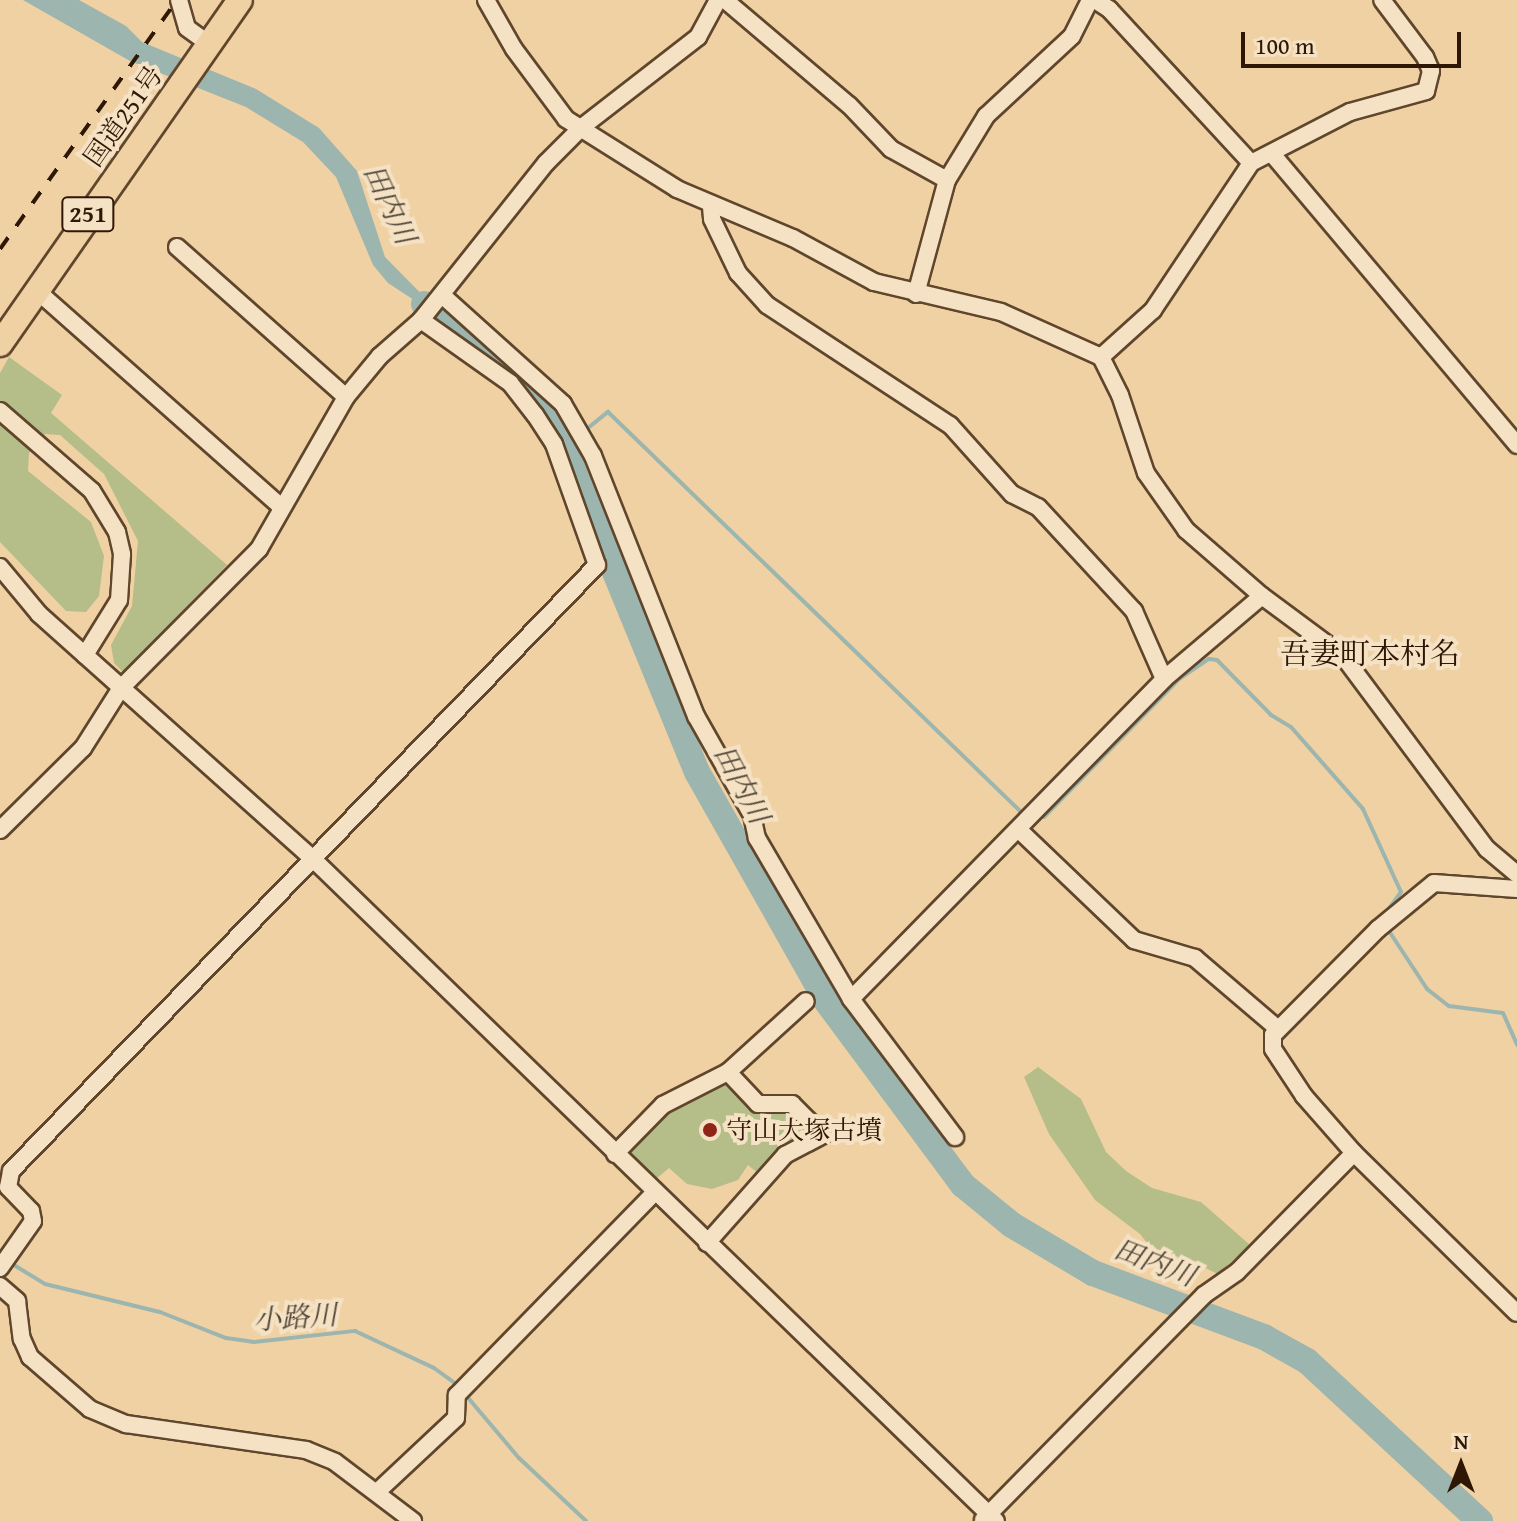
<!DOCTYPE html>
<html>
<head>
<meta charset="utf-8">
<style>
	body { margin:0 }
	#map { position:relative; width:1517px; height:1521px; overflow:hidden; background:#f0d1a3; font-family:"Gentium Book Plus","Noto Serif JP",serif }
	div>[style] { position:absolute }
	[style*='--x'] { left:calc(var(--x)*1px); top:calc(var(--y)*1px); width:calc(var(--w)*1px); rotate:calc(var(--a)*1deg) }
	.green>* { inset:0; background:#b5bd89 }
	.water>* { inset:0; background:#9cb5ae }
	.stream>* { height:4px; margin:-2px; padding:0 2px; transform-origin:2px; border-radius:2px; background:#9cb5ae }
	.river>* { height:26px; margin:-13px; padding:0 13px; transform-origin:13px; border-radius:13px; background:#9cb5ae }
	.roads { filter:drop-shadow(2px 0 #5f462c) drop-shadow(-2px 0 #5f462c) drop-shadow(0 2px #5f462c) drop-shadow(0 -2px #5f462c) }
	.minor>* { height:16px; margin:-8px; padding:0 8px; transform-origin:8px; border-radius:8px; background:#f5e1c3 }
	.highway>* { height:24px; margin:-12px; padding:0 12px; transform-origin:12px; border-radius:12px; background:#f0d1a3 }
	.rail>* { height:4px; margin-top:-2px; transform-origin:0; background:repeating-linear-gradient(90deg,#2f1705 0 14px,transparent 0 28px) }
	.dots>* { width:22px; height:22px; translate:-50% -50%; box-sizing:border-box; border:4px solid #f5e1c3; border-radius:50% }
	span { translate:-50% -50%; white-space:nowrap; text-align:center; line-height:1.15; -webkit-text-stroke:8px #f5e1c3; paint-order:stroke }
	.shield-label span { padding:2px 6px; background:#f5e1c3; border:2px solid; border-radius:6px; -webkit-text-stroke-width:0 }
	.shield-label { font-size:24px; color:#2f1705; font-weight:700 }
	.street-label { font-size:26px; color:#2f1705 }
	.poi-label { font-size:26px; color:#2f1705 }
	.left { translate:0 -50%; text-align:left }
	.water-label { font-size:28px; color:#504638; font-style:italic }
	.quarter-label { font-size:30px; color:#2f1705 }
	.north { position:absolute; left:1421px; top:1425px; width:80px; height:80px; -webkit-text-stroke:6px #f5e1c3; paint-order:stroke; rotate:0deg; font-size:22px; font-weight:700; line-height:32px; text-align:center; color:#2f1705 }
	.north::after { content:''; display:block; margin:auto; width:28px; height:36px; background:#2f1705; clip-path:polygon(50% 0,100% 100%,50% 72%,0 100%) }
	.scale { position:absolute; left:1241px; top:32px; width:220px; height:36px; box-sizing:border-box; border:4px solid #2f1705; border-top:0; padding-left:10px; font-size:24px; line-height:28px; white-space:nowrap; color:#2f1705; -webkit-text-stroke:6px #f5e1c3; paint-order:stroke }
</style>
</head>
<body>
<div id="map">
	<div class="green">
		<div style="clip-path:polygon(9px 357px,62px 395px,51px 413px,227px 565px,123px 672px,114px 663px,111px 645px,132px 606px,138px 541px,104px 474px,60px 435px,45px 434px,29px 453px,28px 471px,91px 522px,104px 556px,99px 596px,86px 612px,66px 611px,0 542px,0 373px)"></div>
		<div style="clip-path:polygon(1038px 1067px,1081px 1099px,1106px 1152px,1126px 1171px,1152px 1188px,1201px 1202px,1250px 1245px,1218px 1274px,1180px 1256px,1169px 1270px,1140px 1234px,1095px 1200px,1049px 1134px,1024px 1077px)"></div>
		<div style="clip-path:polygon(728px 1077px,758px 1109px,790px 1108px,813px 1132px,760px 1175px,748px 1165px,738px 1180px,712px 1189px,687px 1184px,669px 1168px,656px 1179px,627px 1150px,665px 1110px)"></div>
	</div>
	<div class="water">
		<div style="clip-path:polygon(23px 0,79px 0,126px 26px,142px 42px,256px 89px,319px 128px,357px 171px,385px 257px,452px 325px,388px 283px,373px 265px,336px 177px,303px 142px,246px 107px,130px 61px)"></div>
	</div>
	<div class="stream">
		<div style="--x:588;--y:428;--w:26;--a:-39"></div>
		<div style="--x:608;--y:412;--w:574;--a:44.08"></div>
		<div style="--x:567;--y:445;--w:10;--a:-37"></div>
		<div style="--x:1044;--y:817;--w:193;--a:-45.6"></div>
		<div style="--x:1179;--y:679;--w:36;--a:-34"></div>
		<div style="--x:1209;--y:659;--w:8;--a:7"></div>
		<div style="--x:1217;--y:660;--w:77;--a:45.5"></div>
		<div style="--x:1271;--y:715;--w:23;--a:31"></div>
		<div style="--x:1291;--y:727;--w:109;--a:48.7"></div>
		<div style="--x:1363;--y:809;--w:91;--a:65.4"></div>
		<div style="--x:1401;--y:892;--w:29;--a:126"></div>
		<div style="--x:1387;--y:928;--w:73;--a:56.7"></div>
		<div style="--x:1427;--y:989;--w:28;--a:38"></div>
		<div style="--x:1449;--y:1006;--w:54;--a:7.4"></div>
		<div style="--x:1503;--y:1013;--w:35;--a:66"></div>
		<div style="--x:9;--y:1262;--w:42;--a:31.4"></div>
		<div style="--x:45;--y:1284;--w:118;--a:13.7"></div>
		<div style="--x:160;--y:1312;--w:71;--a:21.5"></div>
		<div style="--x:226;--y:1338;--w:27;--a:8"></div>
		<div style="--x:253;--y:1342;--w:103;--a:-6.2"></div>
		<div style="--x:355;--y:1331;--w:87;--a:25.1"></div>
		<div style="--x:434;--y:1368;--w:31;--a:36"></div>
		<div style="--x:464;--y:1393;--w:85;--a:49.8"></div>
		<div style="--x:519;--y:1458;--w:92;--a:43.2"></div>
	</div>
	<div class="river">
		<div style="--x:424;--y:304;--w:116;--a:37"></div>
		<div style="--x:517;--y:374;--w:59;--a:52.5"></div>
		<div style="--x:553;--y:421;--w:379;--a:67.7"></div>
		<div style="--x:697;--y:772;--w:264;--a:60.5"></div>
		<div style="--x:827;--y:1002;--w:228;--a:53.4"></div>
		<div style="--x:963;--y:1185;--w:63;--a:39.2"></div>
		<div style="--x:1012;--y:1225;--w:94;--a:30.7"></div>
		<div style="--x:1093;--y:1273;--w:183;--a:20.5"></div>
		<div style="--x:1264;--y:1337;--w:49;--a:29.2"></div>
		<div style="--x:1307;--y:1361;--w:236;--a:42.8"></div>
	</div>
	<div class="roads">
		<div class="minor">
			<div style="--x:179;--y:0;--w:29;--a:74"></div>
			<div style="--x:187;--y:28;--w:26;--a:36"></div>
			<div style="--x:486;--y:0;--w:56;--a:60.3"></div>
			<div style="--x:514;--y:49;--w:87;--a:53.4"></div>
			<div style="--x:566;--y:119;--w:131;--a:32.2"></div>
			<div style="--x:677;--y:189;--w:126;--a:22.9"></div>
			<div style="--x:793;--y:238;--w:92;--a:28.5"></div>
			<div style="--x:874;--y:282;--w:130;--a:13.3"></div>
			<div style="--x:1001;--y:312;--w:110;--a:24.2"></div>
			<div style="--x:1101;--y:357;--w:42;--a:63.4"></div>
			<div style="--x:1120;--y:395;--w:82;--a:71.6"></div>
			<div style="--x:1146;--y:473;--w:70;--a:54.9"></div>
			<div style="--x:1186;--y:530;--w:101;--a:41"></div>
			<div style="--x:1262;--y:596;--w:101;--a:36.5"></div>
			<div style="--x:1343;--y:656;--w:241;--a:53.3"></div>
			<div style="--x:1487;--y:849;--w:39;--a:40"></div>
			<div style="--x:725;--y:0;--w:162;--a:40.3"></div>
			<div style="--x:849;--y:105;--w:61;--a:46.3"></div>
			<div style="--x:891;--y:149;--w:64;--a:29"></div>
			<div style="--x:1095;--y:0;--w:17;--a:33"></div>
			<div style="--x:1109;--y:9;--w:209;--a:47.3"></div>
			<div style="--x:1273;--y:155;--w:379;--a:49.9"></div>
			<div style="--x:711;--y:207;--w:12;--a:85"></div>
			<div style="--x:712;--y:219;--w:60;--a:64.3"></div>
			<div style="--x:738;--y:273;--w:43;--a:47.8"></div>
			<div style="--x:767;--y:305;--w:219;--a:33.3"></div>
			<div style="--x:950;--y:425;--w:93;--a:48.1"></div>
			<div style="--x:1012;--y:494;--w:29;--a:27"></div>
			<div style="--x:1038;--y:507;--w:142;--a:47.3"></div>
			<div style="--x:1134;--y:611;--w:74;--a:66.2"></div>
			<div style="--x:177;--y:247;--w:226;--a:41.6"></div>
			<div style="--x:35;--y:289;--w:327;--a:41.5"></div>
			<div style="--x:916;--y:294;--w:118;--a:-74.8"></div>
			<div style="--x:947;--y:180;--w:75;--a:-58.6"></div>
			<div style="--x:986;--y:116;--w:117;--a:-42.9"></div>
			<div style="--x:1072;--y:36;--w:40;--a:-63.4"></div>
			<div style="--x:442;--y:295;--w:163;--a:42"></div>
			<div style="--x:563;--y:404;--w:60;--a:60"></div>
			<div style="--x:593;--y:456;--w:280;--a:68.4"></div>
			<div style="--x:696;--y:716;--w:114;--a:60.5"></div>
			<div style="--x:752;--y:815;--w:24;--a:78"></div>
			<div style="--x:757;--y:838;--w:186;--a:59.7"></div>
			<div style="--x:851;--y:999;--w:173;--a:53"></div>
			<div style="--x:1101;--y:357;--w:70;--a:-42.1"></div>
			<div style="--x:1153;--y:310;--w:177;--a:-56.3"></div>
			<div style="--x:1251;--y:163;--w:111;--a:-27.3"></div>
			<div style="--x:1350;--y:112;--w:79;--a:-15.4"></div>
			<div style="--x:1426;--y:91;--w:21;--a:-76"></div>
			<div style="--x:1431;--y:71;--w:15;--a:-113"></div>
			<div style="--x:1425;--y:57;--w:71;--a:-127"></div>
			<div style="--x:0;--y:411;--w:122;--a:41"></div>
			<div style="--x:92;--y:491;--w:48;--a:58.6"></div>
			<div style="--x:117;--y:532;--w:23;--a:77"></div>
			<div style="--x:122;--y:554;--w:46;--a:93.7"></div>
			<div style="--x:119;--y:600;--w:65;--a:121.7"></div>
			<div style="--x:0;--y:567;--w:61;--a:50.3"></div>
			<div style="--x:39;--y:614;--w:368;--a:41.8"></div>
			<div style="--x:313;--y:859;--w:951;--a:44.11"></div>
			<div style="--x:1018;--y:829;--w:161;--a:43.7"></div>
			<div style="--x:1134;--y:940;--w:64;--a:16.4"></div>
			<div style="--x:1195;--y:958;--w:109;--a:40.5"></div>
			<div style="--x:0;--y:830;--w:117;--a:-44.7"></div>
			<div style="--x:83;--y:748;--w:71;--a:-57.7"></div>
			<div style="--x:121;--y:688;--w:196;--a:-45.2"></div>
			<div style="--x:259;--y:549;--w:175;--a:-60.2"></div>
			<div style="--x:346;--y:397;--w:53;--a:-50.3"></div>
			<div style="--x:380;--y:356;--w:55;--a:-41.3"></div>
			<div style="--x:421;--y:320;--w:201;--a:-51.5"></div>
			<div style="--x:546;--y:163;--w:51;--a:-45"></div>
			<div style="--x:582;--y:127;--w:147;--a:-37.8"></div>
			<div style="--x:698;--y:37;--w:42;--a:-61.6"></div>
			<div style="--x:851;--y:999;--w:448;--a:-45.6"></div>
			<div style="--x:1164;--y:679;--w:128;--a:-40.3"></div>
			<div style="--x:1354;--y:1153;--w:76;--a:-131.3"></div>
			<div style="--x:1304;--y:1096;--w:56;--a:-123.4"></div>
			<div style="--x:1273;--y:1049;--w:14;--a:-90"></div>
			<div style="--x:1273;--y:1035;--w:149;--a:-45.3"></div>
			<div style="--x:1378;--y:929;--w:72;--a:-39.4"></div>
			<div style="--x:1434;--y:883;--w:83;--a:4.1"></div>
			<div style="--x:615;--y:1154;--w:69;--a:-45.6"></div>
			<div style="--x:663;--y:1105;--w:73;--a:-26.9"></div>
			<div style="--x:728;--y:1072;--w:105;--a:-42.3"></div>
			<div style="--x:707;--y:1243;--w:118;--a:-48.4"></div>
			<div style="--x:785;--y:1155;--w:43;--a:-27.8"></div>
			<div style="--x:823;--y:1135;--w:44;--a:-135"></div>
			<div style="--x:792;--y:1104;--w:34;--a:180"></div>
			<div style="--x:758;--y:1104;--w:44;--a:-133.2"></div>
			<div style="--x:0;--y:1268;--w:57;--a:-54.9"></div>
			<div style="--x:33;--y:1221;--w:10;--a:-101"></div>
			<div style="--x:31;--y:1211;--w:33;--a:-134"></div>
			<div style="--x:8;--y:1187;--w:16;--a:-79"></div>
			<div style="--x:11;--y:1171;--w:843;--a:-45.96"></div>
			<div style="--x:597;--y:565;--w:128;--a:-109.6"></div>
			<div style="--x:554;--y:444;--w:35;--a:-123"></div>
			<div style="--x:535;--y:415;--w:41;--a:-128"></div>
			<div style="--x:510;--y:383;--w:109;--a:-144.7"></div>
			<div style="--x:0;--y:1286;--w:23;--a:41"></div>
			<div style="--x:17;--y:1301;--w:38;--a:83"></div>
			<div style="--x:22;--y:1339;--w:20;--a:66"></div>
			<div style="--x:30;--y:1357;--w:79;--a:40.9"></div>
			<div style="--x:90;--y:1409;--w:39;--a:23"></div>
			<div style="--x:126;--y:1424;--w:182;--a:8.2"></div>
			<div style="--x:306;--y:1450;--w:31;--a:22"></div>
			<div style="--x:335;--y:1462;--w:98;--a:37.1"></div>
			<div style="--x:377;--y:1492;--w:108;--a:-43.1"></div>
			<div style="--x:456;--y:1418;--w:23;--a:-88"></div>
			<div style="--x:457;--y:1395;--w:284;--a:-45.7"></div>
			<div style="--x:983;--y:1520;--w:315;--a:-45.5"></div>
			<div style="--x:1204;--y:1295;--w:40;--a:-34.9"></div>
			<div style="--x:1237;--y:1272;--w:167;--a:-45.5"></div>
			<div style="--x:1354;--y:1153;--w:228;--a:44.5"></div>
		</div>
		<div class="highway">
			<div style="--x:0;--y:344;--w:419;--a:-55.1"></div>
		</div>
	</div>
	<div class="rail">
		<div style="--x:0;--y:249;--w:305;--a:-54.6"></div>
	</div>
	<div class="dots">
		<div style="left:710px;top:1130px;background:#8f2418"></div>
	</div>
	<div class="shield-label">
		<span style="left:88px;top:214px">251</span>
	</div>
	<div class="street-label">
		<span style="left:123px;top:116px;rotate:-55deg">国道251号</span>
	</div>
	<div class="poi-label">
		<span class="left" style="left:726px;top:1130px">守山大塚古墳</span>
	</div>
	<div class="water-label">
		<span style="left:390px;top:204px;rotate:65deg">田内川</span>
		<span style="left:742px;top:784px;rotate:62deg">田内川</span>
		<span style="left:1155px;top:1262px;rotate:21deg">田内川</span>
		<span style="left:295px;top:1317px;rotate:-4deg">小路川</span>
	</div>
	<div class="quarter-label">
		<span style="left:1370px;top:653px">吾妻町本村名</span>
	</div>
	<div class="north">N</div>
	<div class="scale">100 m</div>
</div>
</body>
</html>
